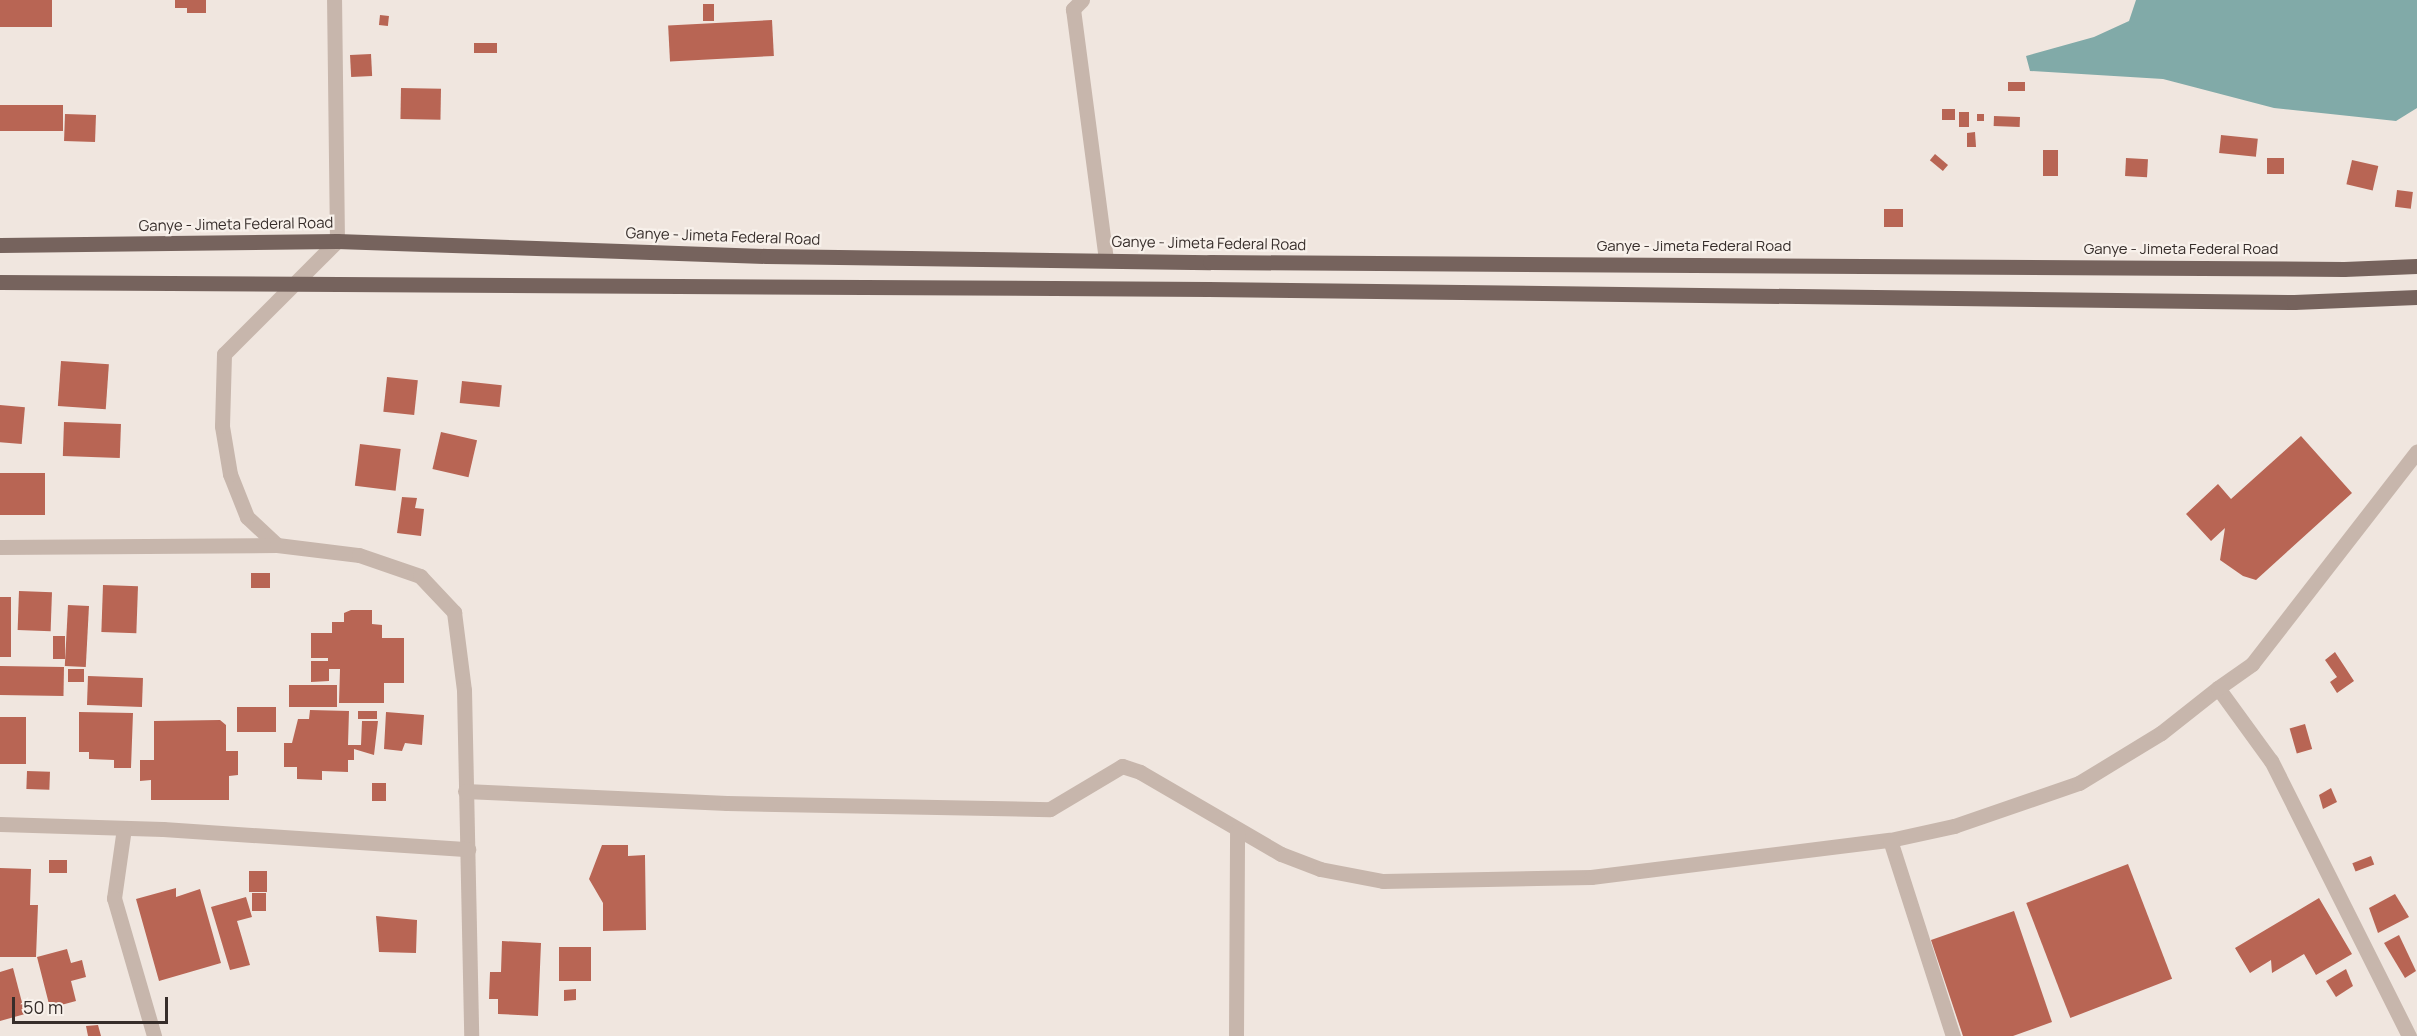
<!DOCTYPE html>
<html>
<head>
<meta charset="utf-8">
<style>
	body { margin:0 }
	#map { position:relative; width:2417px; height:1036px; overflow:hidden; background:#f0e6df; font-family:Manrope,sans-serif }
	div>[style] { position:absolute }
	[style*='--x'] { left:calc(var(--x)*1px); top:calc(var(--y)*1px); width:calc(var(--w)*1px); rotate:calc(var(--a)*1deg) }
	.water>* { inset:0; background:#81aaa8 }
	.building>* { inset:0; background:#b86554; transform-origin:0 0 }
	.street>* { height:15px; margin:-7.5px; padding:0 7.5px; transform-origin:7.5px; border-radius:7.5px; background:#c7b6ac }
	.primary>* { height:15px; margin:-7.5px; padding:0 7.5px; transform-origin:7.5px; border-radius:7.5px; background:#76635d }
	span { translate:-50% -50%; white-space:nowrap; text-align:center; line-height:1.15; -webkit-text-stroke:4.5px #f8f1eb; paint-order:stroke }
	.street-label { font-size:15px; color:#362d2a }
	.scale { position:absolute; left:12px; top:997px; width:156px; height:27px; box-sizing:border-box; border:3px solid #362d2a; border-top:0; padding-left:8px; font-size:18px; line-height:21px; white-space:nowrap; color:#362d2a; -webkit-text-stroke:4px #f8f1eb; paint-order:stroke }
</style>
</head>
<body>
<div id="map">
	<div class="water">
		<div style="clip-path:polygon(2136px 0,2417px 0,2417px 108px,2396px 121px,2274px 108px,2163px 79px,2030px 71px,2026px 56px,2094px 37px,2129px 21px)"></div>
	</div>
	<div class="building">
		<div style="left:0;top:0;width:52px;height:27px"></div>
		<div style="clip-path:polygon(175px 0,206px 0,206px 13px,187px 13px,187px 8px,175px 8px)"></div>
		<div style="left:703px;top:4px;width:11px;height:17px"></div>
		<div style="left:380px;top:15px;width:9px;height:10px;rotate:6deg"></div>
		<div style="left:772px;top:20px;width:36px;height:104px;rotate:87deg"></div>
		<div style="left:474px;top:43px;width:23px;height:10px"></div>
		<div style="left:371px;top:54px;width:22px;height:21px;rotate:87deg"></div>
		<div style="left:2008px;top:82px;width:17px;height:9px"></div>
		<div style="left:401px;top:88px;width:40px;height:31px;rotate:1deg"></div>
		<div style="left:0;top:105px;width:63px;height:26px"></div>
		<div style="left:1942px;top:109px;width:13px;height:11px"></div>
		<div style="left:1959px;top:112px;width:10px;height:15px"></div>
		<div style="left:65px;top:114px;width:31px;height:27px;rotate:2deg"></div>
		<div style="left:1977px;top:114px;width:7px;height:7px"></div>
		<div style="left:1994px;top:116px;width:26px;height:10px;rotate:2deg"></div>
		<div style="clip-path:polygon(1975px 132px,1976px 147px,1967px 147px,1967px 133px)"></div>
		<div style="left:2221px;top:135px;width:37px;height:18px;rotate:6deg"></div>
		<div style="left:2043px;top:150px;width:15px;height:26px"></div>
		<div style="left:1935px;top:154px;width:17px;height:8px;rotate:40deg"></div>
		<div style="left:2126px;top:158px;width:22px;height:18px;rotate:3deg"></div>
		<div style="left:2267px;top:158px;width:17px;height:16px"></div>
		<div style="left:2352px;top:160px;width:27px;height:25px;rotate:13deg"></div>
		<div style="left:2397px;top:190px;width:16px;height:17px;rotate:7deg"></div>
		<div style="left:1884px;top:209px;width:19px;height:18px"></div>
		<div style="left:61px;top:361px;width:48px;height:45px;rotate:4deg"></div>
		<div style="left:387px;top:377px;width:31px;height:35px;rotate:6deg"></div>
		<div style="left:462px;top:381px;width:40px;height:22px;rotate:6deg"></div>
		<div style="left:0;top:405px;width:25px;height:37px;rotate:5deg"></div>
		<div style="left:64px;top:422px;width:57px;height:34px;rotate:2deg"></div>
		<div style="left:441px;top:432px;width:37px;height:38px;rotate:13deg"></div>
		<div style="clip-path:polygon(2301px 436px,2352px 493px,2256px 580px,2243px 576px,2220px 560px,2225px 528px,2211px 541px,2186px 514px,2218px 484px,2231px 499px)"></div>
		<div style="left:360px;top:444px;width:41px;height:42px;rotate:7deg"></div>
		<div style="left:0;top:473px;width:45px;height:42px"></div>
		<div style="clip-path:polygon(402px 497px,417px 498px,415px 508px,424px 509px,421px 536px,397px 533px)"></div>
		<div style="left:251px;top:573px;width:19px;height:15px"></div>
		<div style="left:103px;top:585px;width:35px;height:47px;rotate:2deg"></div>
		<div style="left:19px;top:591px;width:33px;height:39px;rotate:2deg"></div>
		<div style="left:0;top:597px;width:11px;height:60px"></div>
		<div style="left:68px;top:605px;width:21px;height:61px;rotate:3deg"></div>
		<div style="clip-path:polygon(351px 610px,372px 610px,372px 624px,382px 625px,382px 638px,404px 638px,404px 683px,384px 683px,384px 703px,339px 703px,340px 669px,329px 669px,329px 681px,311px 682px,311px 661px,328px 661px,328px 658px,311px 658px,311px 633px,332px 633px,332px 622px,344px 622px,344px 613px)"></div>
		<div style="left:53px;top:636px;width:12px;height:23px"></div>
		<div style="clip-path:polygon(2335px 652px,2354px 681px,2337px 693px,2330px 682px,2337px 677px,2325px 660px)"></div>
		<div style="left:0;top:666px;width:64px;height:29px;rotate:1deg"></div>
		<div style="left:68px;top:669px;width:16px;height:13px"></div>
		<div style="left:88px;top:676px;width:55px;height:29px;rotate:2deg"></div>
		<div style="left:289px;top:685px;width:48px;height:22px"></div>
		<div style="left:237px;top:707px;width:39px;height:25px"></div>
		<div style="clip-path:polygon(310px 710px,349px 711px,348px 745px,361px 745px,362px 721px,378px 721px,374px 755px,354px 749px,354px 760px,348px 760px,348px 772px,322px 771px,322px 780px,297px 779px,297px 767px,284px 767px,284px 743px,292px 743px,298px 719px,309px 719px)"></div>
		<div style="left:358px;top:711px;width:19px;height:8px"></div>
		<div style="clip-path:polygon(79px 712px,133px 713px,131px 768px,114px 768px,114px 760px,89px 759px,89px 752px,79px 752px)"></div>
		<div style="clip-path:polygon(386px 712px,424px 715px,422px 745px,405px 743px,402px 751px,384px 749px)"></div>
		<div style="left:0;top:717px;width:26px;height:47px"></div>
		<div style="clip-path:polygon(220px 720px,226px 725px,226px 751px,238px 751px,238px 775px,229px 776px,229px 800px,151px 800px,151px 780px,140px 781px,140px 760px,154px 760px,154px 721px)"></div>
		<div style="left:2305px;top:724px;width:26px;height:16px;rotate:74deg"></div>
		<div style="left:27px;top:771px;width:23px;height:18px;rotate:2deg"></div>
		<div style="left:372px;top:783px;width:14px;height:18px"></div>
		<div style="clip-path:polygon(2331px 788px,2337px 802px,2323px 809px,2319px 795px)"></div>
		<div style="clip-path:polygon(602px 845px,628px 845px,628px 856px,645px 855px,646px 930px,603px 931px,603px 903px,589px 879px)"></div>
		<div style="left:2371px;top:856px;width:9px;height:20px;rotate:69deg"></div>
		<div style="left:49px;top:860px;width:18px;height:13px"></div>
		<div style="left:2128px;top:864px;width:123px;height:109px;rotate:69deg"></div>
		<div style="clip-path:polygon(0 868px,31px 869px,30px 905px,38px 905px,36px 957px,0 957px)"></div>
		<div style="left:249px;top:871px;width:18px;height:21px"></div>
		<div style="clip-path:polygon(176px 888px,176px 897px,200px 889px,221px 963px,159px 981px,136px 899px)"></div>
		<div style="left:252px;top:893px;width:14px;height:18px"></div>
		<div style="clip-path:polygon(2395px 894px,2409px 917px,2378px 933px,2369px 908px)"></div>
		<div style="clip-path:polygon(246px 897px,252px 917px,237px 921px,250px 965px,230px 970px,211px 907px)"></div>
		<div style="clip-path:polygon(2319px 898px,2352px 954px,2316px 975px,2304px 954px,2272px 973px,2271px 960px,2250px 973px,2235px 948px)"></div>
		<div style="clip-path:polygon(2014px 911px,2052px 1022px,2013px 1036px,1963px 1036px,1931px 940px)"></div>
		<div style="clip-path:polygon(376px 916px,417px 920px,416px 953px,379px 952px)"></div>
		<div style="clip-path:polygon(2399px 935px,2416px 971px,2405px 978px,2384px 943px)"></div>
		<div style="clip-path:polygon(502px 941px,541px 943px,538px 1016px,498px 1014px,498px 999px,489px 999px,490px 972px,501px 972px)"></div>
		<div style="left:559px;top:947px;width:32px;height:34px"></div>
		<div style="clip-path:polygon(67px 949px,71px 963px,82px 960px,86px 977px,71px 981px,76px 1001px,50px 1008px,37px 957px)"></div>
		<div style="clip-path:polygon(13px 968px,25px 1014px,0 1021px,0 972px)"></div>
		<div style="clip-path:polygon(2346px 969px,2353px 986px,2336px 997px,2326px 981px)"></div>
		<div style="clip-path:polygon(576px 989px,576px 1000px,564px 1001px,564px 990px)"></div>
		<div style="clip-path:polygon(98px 1025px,101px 1036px,88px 1036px,86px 1026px)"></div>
	</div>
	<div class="street">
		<div style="--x:1082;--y:0;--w:13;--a:135"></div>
		<div style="--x:1073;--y:9;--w:253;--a:82.5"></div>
		<div style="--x:277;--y:545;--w:41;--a:-137"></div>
		<div style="--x:247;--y:517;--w:46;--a:-111.6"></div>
		<div style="--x:230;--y:474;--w:49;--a:-99.5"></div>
		<div style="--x:222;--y:426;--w:72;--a:-88.4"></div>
		<div style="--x:224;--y:354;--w:160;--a:-45"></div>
		<div style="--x:337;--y:241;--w:241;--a:-90.7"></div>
		<div style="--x:0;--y:547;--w:277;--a:-0.4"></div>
		<div style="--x:277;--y:545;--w:83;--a:7"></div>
		<div style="--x:359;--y:555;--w:65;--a:19"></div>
		<div style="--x:420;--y:576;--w:50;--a:46.6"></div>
		<div style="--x:454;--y:612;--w:79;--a:82.7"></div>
		<div style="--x:464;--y:690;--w:346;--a:88.8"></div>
		<div style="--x:465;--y:791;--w:262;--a:2.6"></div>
		<div style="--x:727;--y:803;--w:323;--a:1.1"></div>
		<div style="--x:1050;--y:809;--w:84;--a:-30.8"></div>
		<div style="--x:1122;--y:766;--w:19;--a:18"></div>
		<div style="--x:1140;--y:772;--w:163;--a:30.2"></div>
		<div style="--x:1281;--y:854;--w:42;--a:21"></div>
		<div style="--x:1320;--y:869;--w:64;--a:10.8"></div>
		<div style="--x:1383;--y:881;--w:208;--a:-1.1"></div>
		<div style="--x:1591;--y:877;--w:301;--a:-7.1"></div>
		<div style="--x:1890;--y:840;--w:66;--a:-12.3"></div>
		<div style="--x:1954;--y:826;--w:132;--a:-19"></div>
		<div style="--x:2079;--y:783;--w:96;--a:-31.4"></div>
		<div style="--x:2161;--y:733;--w:73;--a:-38.3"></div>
		<div style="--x:0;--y:824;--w:163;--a:1.8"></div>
		<div style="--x:163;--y:829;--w:306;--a:3.8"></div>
		<div style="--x:124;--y:828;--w:71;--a:98.1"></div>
		<div style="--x:114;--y:898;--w:144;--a:73.8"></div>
		<div style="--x:1890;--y:840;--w:206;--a:72.2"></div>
		<div style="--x:1236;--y:1036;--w:205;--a:-89.7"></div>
		<div style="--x:2409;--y:1036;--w:308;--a:-116.6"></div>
		<div style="--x:2271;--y:761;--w:90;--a:-126"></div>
		<div style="--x:2218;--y:688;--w:42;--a:-35.2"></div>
		<div style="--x:2252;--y:664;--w:269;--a:-52.2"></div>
	</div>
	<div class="primary">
		<div style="--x:0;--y:245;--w:337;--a:-0.7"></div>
		<div style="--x:337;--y:241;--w:430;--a:2"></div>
		<div style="--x:767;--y:256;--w:443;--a:0.8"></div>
		<div style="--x:1210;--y:262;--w:1134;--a:0.35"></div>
		<div style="--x:2344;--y:269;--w:73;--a:-2.4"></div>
		<div style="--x:0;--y:282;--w:1208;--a:0.33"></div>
		<div style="--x:1208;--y:289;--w:1086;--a:0.69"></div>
		<div style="--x:2294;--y:302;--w:123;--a:-2.3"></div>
	</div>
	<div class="street-label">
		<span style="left:236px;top:224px;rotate:-1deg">Ganye - Jimeta Federal Road</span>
		<span style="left:723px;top:236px;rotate:2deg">Ganye - Jimeta Federal Road</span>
		<span style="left:1209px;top:243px;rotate:1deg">Ganye - Jimeta Federal Road</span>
		<span style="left:1694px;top:246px">Ganye - Jimeta Federal Road</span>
		<span style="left:2181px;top:249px">Ganye - Jimeta Federal Road</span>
	</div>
	<div class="scale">50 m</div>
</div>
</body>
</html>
